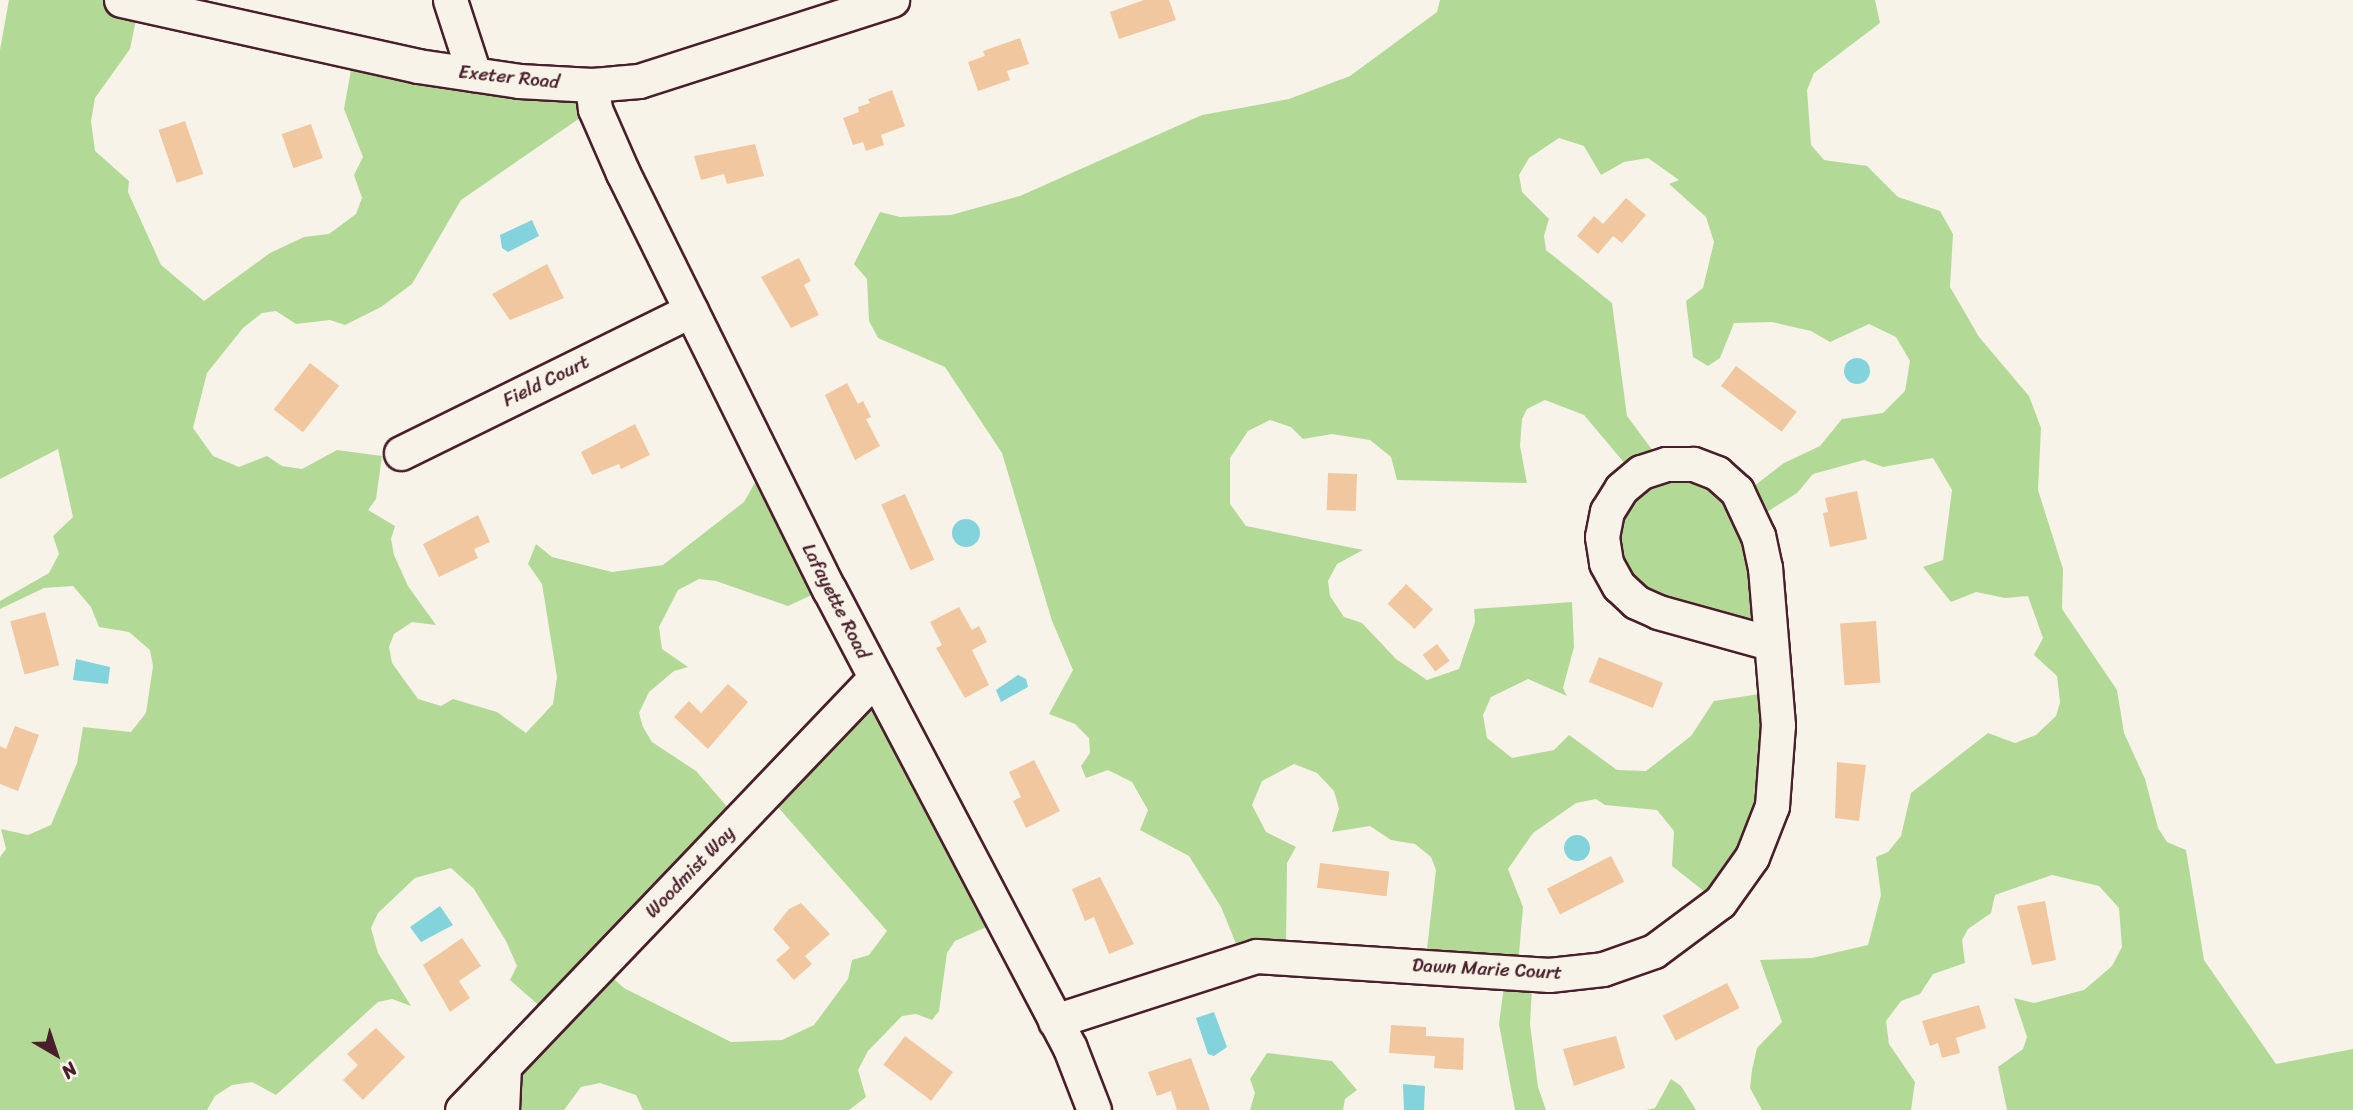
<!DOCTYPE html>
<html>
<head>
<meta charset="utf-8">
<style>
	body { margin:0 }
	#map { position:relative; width:2353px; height:1110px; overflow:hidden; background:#f7f3e8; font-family:Sriracha,sans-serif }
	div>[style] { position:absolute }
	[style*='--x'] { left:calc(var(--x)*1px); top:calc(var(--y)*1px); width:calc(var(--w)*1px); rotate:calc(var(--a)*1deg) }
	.green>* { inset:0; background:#b2da96 }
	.water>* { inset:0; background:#82d3db }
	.round { border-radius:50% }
	.building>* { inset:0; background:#f1c7a0; transform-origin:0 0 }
	.roads { filter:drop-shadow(2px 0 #4a1f2b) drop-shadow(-2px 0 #4a1f2b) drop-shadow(0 2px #4a1f2b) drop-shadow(0 -2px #4a1f2b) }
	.minor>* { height:33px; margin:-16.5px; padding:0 16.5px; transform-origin:16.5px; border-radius:16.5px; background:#f7f3e8 }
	span { translate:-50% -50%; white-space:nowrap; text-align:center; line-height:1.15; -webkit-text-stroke:5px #f7f3e8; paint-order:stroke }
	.street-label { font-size:19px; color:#4a1f2b }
	.north { position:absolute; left:21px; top:1019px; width:70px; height:70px; -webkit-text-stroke:5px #f7f3e8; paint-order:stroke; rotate:141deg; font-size:19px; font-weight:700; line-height:28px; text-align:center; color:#4a1f2b }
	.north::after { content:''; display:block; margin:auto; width:24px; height:32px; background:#4a1f2b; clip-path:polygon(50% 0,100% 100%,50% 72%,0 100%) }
</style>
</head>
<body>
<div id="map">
	<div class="green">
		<div style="clip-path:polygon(9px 0,115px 0,139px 5px,130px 49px,95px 98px,91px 121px,95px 151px,129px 181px,128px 192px,161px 265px,204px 301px,270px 253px,304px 237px,329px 234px,356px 214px,362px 198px,354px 175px,363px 157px,344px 109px,354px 53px,586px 84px,596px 107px,461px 200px,412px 284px,381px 307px,345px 325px,330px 320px,296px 324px,276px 311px,262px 313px,243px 328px,207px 373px,193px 428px,213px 456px,239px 467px,267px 456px,282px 466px,302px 469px,337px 450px,382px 456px,376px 499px,368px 510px,395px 526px,391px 539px,394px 555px,408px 586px,436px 625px,412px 622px,394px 634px,389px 647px,392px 663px,418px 699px,441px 706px,453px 699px,497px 712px,526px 733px,553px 704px,557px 677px,542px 584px,528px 564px,536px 544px,552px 557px,612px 572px,663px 565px,744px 502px,765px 465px,827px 588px,788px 606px,716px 581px,699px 579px,678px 590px,659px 627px,662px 649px,688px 667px,674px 671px,649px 692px,639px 713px,643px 727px,652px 742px,696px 771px,730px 810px,596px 963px,624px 988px,731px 1042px,782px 1040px,814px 1025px,848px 979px,852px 960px,869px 955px,887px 931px,762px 789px,873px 688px,1002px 920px,955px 941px,947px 953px,939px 1011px,932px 1020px,916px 1014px,902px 1016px,868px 1051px,858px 1070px,866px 1097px,849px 1110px,643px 1110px,636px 1095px,600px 1083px,581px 1087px,564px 1110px,494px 1110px,544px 1010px,510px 980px,517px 966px,506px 941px,474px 889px,451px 868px,415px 878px,378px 913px,371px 928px,378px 953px,411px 1006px,392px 999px,378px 1002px,276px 1095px,252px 1082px,232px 1085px,215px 1096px,207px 1110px,0 1110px,0 857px,6px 849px,1px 829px,28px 835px,51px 825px,77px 763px,83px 727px,131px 732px,146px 713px,153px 666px,150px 650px,129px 632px,99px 627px,91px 607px,73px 586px,44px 588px,0 609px,0 601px,49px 573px,59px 554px,53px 536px,73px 517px,58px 449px,0 479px,0 50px)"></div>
		<div style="clip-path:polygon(evenodd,1440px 0,1875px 0,1880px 23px,1814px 73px,1807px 90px,1811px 145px,1824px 160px,1867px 166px,1898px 197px,1940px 211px,1953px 234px,1950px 287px,1979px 337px,2029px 396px,2041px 428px,2038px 490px,2063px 569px,2062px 609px,2117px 690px,2124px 733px,2145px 779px,2158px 828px,2167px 842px,2186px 850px,2204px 960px,2276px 1064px,2353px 1049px,2353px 1110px,2007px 1110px,1998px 1067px,2023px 1049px,2027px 1037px,2014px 998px,2034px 1003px,2084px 990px,2112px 966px,2122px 947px,2119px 908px,2099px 886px,2052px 875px,1995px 895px,1991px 913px,1968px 929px,1962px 940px,1965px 963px,1933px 974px,1920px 994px,1901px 1001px,1886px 1021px,1889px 1044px,1915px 1082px,1911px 1110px,1762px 1110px,1750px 1088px,1752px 1070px,1757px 1048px,1782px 1022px,1760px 960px,1812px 958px,1868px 945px,1881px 895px,1876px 857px,1888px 852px,1901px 836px,1911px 793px,1988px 733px,2015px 743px,2036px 735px,2056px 716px,2060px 702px,2057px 676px,2034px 655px,2043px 638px,2028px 596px,2005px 598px,1976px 592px,1951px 602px,1923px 567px,1943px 560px,1952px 490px,1933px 458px,1883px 467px,1864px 460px,1813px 474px,1797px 493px,1756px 519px,1758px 638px,1663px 612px,1602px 561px,1632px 472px,1584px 415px,1545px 400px,1527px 409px,1522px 419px,1520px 446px,1527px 483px,1397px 480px,1391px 457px,1370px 440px,1332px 434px,1303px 439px,1291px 427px,1270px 420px,1248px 431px,1230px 458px,1230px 504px,1246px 526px,1363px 550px,1337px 564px,1328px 581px,1330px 596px,1344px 617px,1362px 623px,1396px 659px,1427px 680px,1459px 669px,1475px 622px,1474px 609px,1572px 602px,1574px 647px,1563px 688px,1567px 696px,1528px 679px,1491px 697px,1483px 715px,1487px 738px,1512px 758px,1554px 750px,1569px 735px,1617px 770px,1646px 771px,1691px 736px,1714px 701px,1766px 693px,1766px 818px,1710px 896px,1672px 866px,1674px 831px,1657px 810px,1605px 805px,1596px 799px,1576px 803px,1533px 833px,1508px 869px,1523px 907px,1518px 965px,1533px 970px,1530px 1024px,1538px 1087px,1546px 1110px,1515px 1110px,1499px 1024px,1506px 970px,1426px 958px,1436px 870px,1431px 857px,1415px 844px,1391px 840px,1370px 826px,1332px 832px,1339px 809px,1334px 791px,1317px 773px,1294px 764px,1262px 781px,1252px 805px,1266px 832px,1296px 847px,1287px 863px,1286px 946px,1237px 946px,1221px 907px,1189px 856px,1140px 830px,1148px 810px,1132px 782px,1108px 770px,1086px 778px,1081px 766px,1090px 753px,1089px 738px,1075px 724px,1049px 714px,1073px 670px,1052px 621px,1002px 453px,945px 367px,878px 338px,869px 321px,867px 279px,854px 264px,880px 212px,900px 217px,951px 215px,1020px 196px,1202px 115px,1289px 99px,1350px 76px,1437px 12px,1440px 0,1559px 138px,1584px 146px,1601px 175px,1624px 162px,1648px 158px,1679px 180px,1669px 184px,1706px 217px,1714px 242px,1703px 288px,1686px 301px,1693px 357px,1708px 366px,1720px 358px,1734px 323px,1772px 322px,1811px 331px,1830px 342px,1869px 324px,1896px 337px,1910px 361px,1905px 391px,1883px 413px,1842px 419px,1820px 446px,1784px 463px,1745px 493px,1656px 455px,1627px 416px,1612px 303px,1546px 250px,1544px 236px,1549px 219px,1522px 192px,1519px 175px,1529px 158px,1559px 138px)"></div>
		<div style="clip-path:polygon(1267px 1053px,1332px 1061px,1357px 1090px,1345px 1099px,1343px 1110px,1250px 1110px,1255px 1093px,1250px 1079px)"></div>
		<div style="clip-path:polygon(1671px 1079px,1681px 1086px,1696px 1110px,1646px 1110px,1655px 1108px)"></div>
	</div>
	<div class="water">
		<div style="clip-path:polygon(532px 220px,539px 236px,508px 252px,502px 248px,500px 235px)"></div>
		<div class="round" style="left:1844px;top:358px;width:26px;height:26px"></div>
		<div class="round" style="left:952px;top:519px;width:28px;height:28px"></div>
		<div style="clip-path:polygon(76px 659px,110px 667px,108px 684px,73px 680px)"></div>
		<div style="clip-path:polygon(1018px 675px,1026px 679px,1028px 687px,1001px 702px,996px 690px)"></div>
		<div class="round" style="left:1564px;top:835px;width:26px;height:26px"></div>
		<div style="clip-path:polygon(440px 906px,453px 925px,421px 942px,410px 927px)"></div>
		<div style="clip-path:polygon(1214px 1012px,1227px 1047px,1214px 1056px,1208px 1054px,1196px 1018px)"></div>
		<div style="clip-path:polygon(1403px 1084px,1425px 1086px,1424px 1110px,1404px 1110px)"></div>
	</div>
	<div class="building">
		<div style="clip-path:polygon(1144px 0,1169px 0,1176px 20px,1119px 39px,1110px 12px)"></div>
		<div style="clip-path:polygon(1020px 38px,1029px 64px,1007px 71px,1010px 80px,978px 91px,968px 62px,985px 56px,983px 51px)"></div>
		<div style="clip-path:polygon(892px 90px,905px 126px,881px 135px,884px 145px,866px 151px,863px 142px,853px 145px,843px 118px,859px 112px,858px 107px,870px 103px,868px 99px)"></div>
		<div style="left:185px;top:121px;width:56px;height:28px;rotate:71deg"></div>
		<div style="left:311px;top:124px;width:36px;height:31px;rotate:71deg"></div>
		<div style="clip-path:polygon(755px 144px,764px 176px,727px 184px,724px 174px,701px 180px,694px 156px)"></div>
		<div style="clip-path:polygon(1626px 198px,1646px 215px,1622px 243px,1613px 236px,1598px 254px,1577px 236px,1594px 216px,1603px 224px)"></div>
		<div style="clip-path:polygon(799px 258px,811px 281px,804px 285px,819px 315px,791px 328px,761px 277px)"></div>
		<div style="clip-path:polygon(547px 264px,564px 298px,510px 320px,492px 294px)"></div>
		<div style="left:310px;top:363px;width:37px;height:59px;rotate:38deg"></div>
		<div style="left:1736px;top:366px;width:76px;height:25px;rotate:37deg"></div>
		<div style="clip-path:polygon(847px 383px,858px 404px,863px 401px,871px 417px,866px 419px,880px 446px,855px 460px,825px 395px)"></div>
		<div style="clip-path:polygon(635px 424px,650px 455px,621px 469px,619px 464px,592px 475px,581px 452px)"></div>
		<div style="left:1328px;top:473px;width:29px;height:37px;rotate:2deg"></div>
		<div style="clip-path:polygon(1857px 491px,1867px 539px,1830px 547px,1823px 513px,1828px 512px,1825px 498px)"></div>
		<div style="left:905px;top:494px;width:72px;height:26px;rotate:66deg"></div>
		<div style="clip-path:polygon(478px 515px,490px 542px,474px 549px,478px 558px,439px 577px,423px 544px)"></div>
		<div style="left:1406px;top:584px;width:37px;height:27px;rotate:43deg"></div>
		<div style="clip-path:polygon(959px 607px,972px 630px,979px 626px,987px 642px,972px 650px,989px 685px,965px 698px,936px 648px,942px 645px,930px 622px)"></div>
		<div style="left:45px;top:612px;width:55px;height:36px;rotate:75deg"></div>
		<div style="left:1876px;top:621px;width:62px;height:36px;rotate:86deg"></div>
		<div style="left:1437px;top:644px;width:21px;height:18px;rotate:53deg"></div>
		<div style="left:1599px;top:657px;width:69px;height:27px;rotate:22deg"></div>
		<div style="clip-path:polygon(728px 684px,748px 702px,708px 749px,674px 717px,689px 701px,701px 713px)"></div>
		<div style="clip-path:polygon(15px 726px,39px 735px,18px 791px,0 784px,0 746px,6px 749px)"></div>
		<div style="clip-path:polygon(1034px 760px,1060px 811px,1026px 828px,1013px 801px,1021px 797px,1009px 772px)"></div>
		<div style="clip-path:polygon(1837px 762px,1866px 765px,1859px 821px,1835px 818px)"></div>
		<div style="left:1611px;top:856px;width:29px;height:72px;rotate:63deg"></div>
		<div style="left:1320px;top:863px;width:70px;height:25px;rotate:7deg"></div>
		<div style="clip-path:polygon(1100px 877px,1134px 944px,1109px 954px,1094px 917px,1085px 921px,1072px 889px)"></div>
		<div style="clip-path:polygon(2045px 901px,2056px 960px,2032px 965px,2017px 906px)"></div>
		<div style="clip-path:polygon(801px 903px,830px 934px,805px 956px,812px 964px,794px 980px,776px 960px,790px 948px,773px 929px,789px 909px)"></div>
		<div style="clip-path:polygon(462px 938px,481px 966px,459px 981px,470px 998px,450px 1012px,423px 965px)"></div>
		<div style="left:1727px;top:983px;width:28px;height:72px;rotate:63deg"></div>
		<div style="clip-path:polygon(1979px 1005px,1986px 1028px,1956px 1038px,1960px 1053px,1942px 1058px,1938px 1043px,1930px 1046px,1922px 1021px)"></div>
		<div style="clip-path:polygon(1391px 1025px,1426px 1027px,1426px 1036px,1464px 1038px,1463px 1070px,1434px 1068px,1435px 1056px,1389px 1053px)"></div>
		<div style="clip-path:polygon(376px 1028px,405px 1057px,363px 1100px,343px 1080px,358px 1065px,347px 1054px)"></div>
		<div style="left:905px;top:1036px;width:60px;height:36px;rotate:37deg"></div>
		<div style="clip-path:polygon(1616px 1036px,1625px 1068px,1574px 1086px,1563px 1049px)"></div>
		<div style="clip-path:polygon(1191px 1058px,1210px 1110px,1177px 1110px,1171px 1091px,1157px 1096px,1148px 1072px)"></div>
	</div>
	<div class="roads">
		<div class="minor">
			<div style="--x:121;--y:0;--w:304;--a:12.5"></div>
			<div style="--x:418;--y:66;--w:102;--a:8.4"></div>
			<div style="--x:519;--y:81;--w:73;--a:3.1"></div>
			<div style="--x:592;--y:85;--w:47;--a:-4.9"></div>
			<div style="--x:639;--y:81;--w:266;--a:-17.8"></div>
			<div style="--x:450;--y:0;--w:78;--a:72"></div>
			<div style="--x:592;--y:85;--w:24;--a:83"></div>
			<div style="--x:595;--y:109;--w:70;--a:66.4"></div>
			<div style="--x:623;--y:173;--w:464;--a:63.7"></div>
			<div style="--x:829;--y:589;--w:518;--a:62.3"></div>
			<div style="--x:1070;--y:1048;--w:66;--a:68.8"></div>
			<div style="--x:401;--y:453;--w:323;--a:-26.2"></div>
			<div style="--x:1055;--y:1021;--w:211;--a:-17.9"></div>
			<div style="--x:1256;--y:956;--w:294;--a:3.7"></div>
			<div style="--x:1549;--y:975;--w:54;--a:-6.3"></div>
			<div style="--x:1603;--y:969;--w:54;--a:-19.4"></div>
			<div style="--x:1654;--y:951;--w:82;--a:-36.6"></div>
			<div style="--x:1720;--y:902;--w:55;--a:-54.6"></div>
			<div style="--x:1752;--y:857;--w:55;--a:-68.6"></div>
			<div style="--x:1772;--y:806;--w:81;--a:-85.8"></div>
			<div style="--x:1778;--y:725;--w:158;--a:-94.7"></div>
			<div style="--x:1765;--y:568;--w:33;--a:-102"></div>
			<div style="--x:1758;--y:536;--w:50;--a:-115"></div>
			<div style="--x:1737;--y:491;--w:27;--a:-138"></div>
			<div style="--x:1717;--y:473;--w:26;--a:-159"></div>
			<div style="--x:1693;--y:464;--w:27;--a:180"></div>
			<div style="--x:1666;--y:464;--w:26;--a:162"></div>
			<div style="--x:1641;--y:472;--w:26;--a:140"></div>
			<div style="--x:1621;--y:489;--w:26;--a:122"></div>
			<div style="--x:1607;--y:511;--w:26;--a:101"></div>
			<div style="--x:1602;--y:537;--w:26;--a:81"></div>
			<div style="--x:1606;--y:563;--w:26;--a:61"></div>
			<div style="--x:1619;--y:586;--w:23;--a:43"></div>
			<div style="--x:1636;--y:602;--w:24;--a:24"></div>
			<div style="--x:1658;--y:612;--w:116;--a:15.5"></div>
			<div style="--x:462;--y:1110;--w:598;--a:-46.29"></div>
			<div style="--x:502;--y:1110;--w:44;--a:-87.4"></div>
		</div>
	</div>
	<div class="street-label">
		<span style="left:509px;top:77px;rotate:6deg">Exeter Road</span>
		<span style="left:546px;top:381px;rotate:-26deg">Field Court</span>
		<span style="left:836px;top:601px;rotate:63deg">Lafayette Road</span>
		<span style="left:690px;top:872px;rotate:-46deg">Woodmist Way</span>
		<span style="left:1487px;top:969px;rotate:3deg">Dawn Marie Court</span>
	</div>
	<div class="north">N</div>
</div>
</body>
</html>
